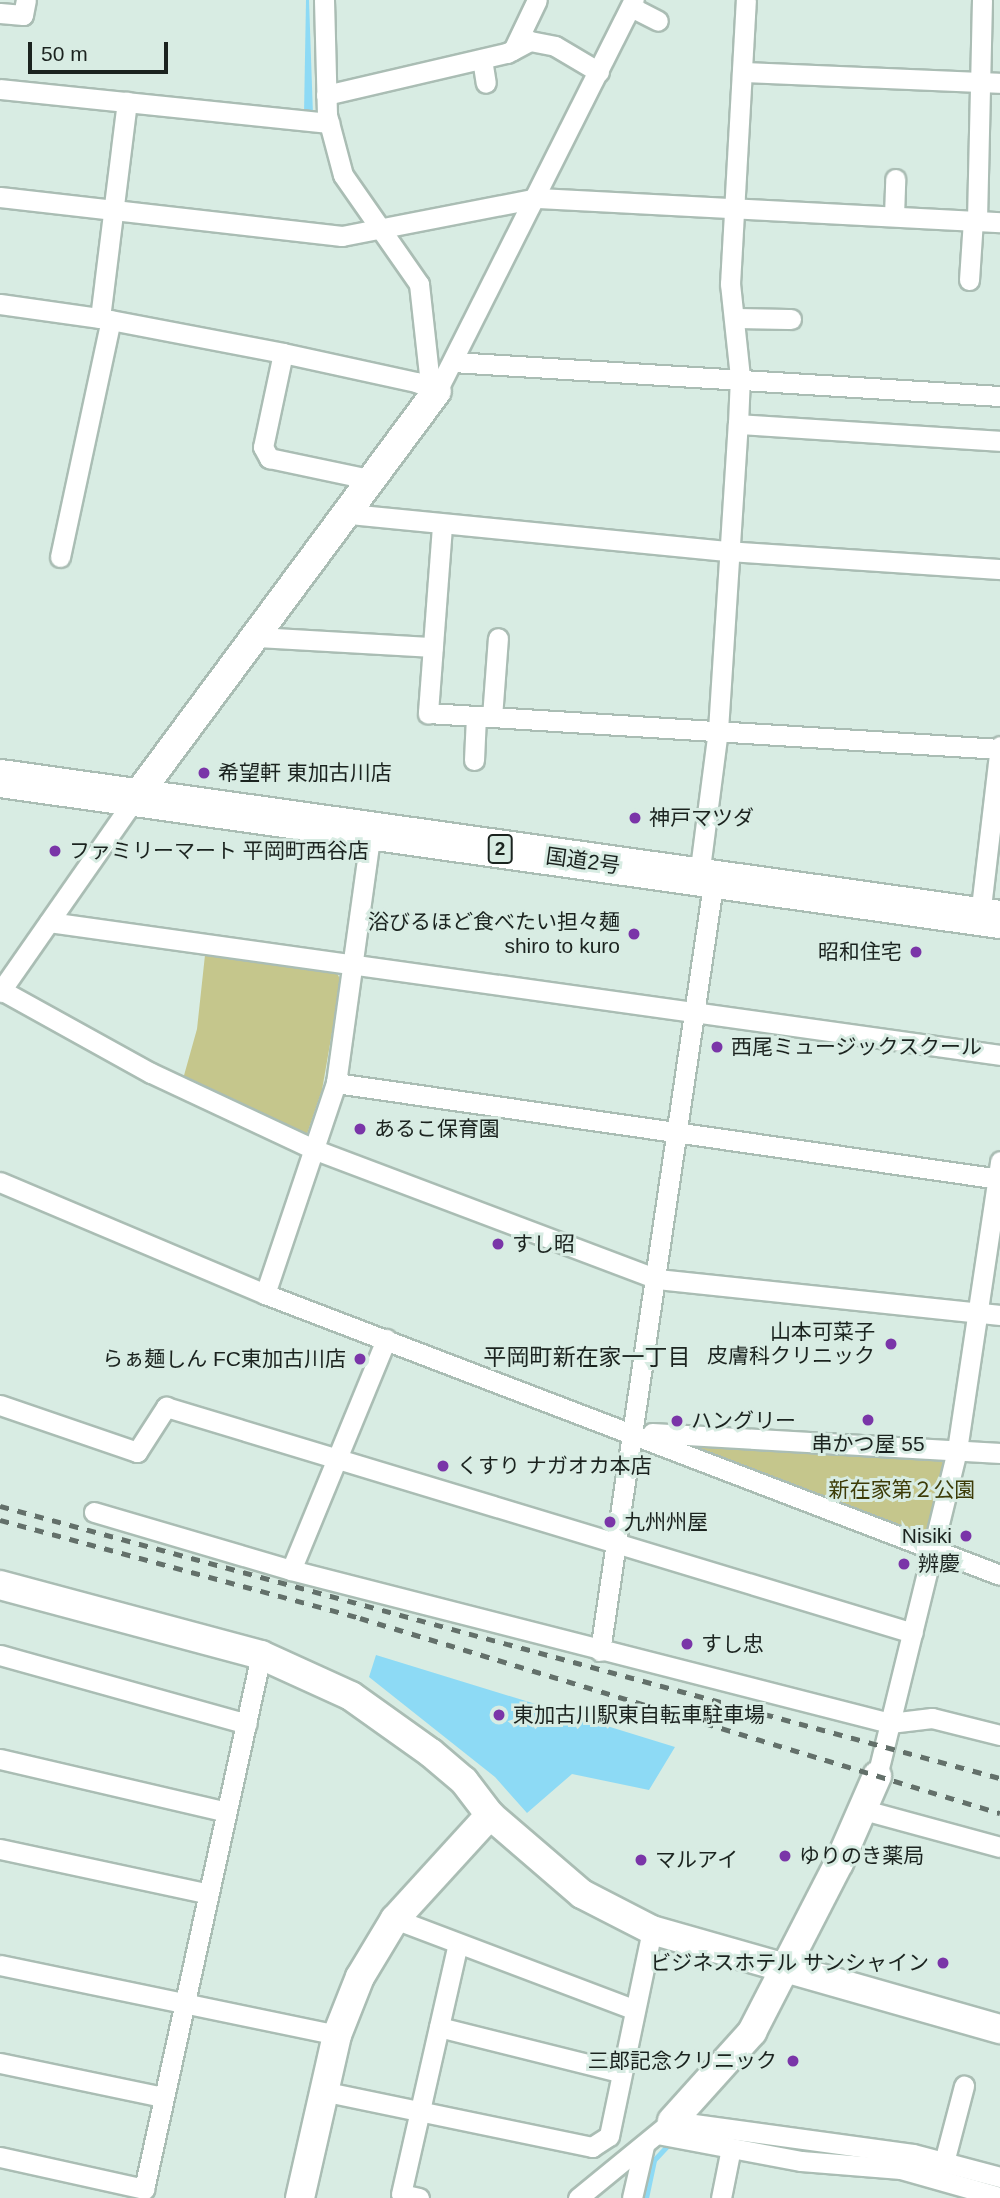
<!DOCTYPE html>
<html>
<head>
<meta charset="utf-8">
<style>
	body { margin:0 }
	#map { position:relative; width:1000px; height:2198px; overflow:hidden; background:#d8ece3; font-family:Helvetica,"Noto Sans JP",sans-serif }
	div>[style] { position:absolute }
	[style*='--x'] { left:calc(var(--x)*1px); top:calc(var(--y)*1px); width:calc(var(--w)*1px); rotate:calc(var(--a)*1deg) }
	.green>* { inset:0; background:#c5c68c }
	.water>* { inset:0; background:#8ddaf5 }
	.stream>* { height:5px; margin:-2.5px; padding:0 2.5px; transform-origin:2.5px; border-radius:2.5px; background:#8ddaf5 }
	.roads { filter:drop-shadow(2px 0 #aabdb4) drop-shadow(-2px 0 #aabdb4) drop-shadow(0 2px #aabdb4) drop-shadow(0 -2px #aabdb4) }
	.street>* { height:19px; margin:-9.5px; padding:0 9.5px; transform-origin:9.5px; border-radius:9.5px; background:#fff }
	.secondary>* { height:28px; margin:-14px; padding:0 14px; transform-origin:14px; border-radius:14px; background:#fff }
	.highway>* { height:37px; margin:-18.5px; padding:0 18.5px; transform-origin:18.5px; border-radius:18.5px; background:#fff }
	.rail>* { height:5px; margin-top:-2.5px; transform-origin:0; background:repeating-linear-gradient(90deg,#63706a 0 9px,transparent 0 18px) }
	.dots>* { width:19px; height:19px; translate:-50% -50%; box-sizing:border-box; border:4px solid #d8ece3; border-radius:50% }
	span { translate:-50% -50%; white-space:nowrap; text-align:center; line-height:1.15; -webkit-text-stroke:6px #d8ece3; paint-order:stroke }
	.shield-label span { padding:2px 5px; background:#d8ece3; border:2px solid; border-radius:5px; -webkit-text-stroke-width:0 }
	.shield-label { font-size:19px; color:#1b231f; font-weight:700 }
	.poi-label { font-size:21px; color:#1b231f }
	.left { translate:0 -50%; text-align:left }
	.right { translate:-100% -50%; text-align:right }
	.street-label { font-size:21px; color:#1b231f }
	.park-label { font-size:21px; color:#3c3b07 }
	.neighbourhood-label { font-size:23px; color:#1b231f }
	.scale { position:absolute; left:28px; top:42px; width:140px; height:32px; box-sizing:border-box; border:4px solid #1b231f; border-top:0; padding-left:9px; font-size:21px; line-height:24px; white-space:nowrap; color:#1b231f; -webkit-text-stroke:5px #d8ece3; paint-order:stroke }
</style>
</head>
<body>
<div id="map">
	<div class="green">
		<div style="clip-path:polygon(205px 955px,337px 973px,341px 981px,322px 1090px,307px 1134px,298px 1136px,183px 1079px,197px 1029px)"></div>
		<div style="clip-path:polygon(700px 1443px,940px 1458px,945px 1466px,930px 1530px,921px 1535px,699px 1451px)"></div>
	</div>
	<div class="water">
		<div style="clip-path:polygon(306px 0,309px 0,313px 115px,304px 114px)"></div>
		<div style="clip-path:polygon(376px 1655px,675px 1747px,649px 1790px,572px 1774px,527px 1813px,495px 1777px,369px 1677px)"></div>
	</div>
	<div class="stream">
		<div style="--x:646;--y:2198;--w:39;--a:-78"></div>
		<div style="--x:654;--y:2160;--w:25;--a:-47"></div>
	</div>
	<div class="roads">
		<div class="street">
			<div style="--x:324;--y:0;--w:115;--a:88.5"></div>
			<div style="--x:327;--y:115;--w:62;--a:75.1"></div>
			<div style="--x:343;--y:175;--w:133;--a:55.1"></div>
			<div style="--x:419;--y:284;--w:91;--a:83.7"></div>
			<div style="--x:429;--y:374;--w:19;--a:65"></div>
			<div style="--x:631;--y:7;--w:30;--a:27"></div>
			<div style="--x:0;--y:13;--w:23;--a:5"></div>
			<div style="--x:23;--y:15;--w:15;--a:-79"></div>
			<div style="--x:513;--y:50;--w:55;--a:-64.4"></div>
			<div style="--x:482;--y:59;--w:24;--a:81"></div>
			<div style="--x:742;--y:72;--w:258;--a:2.4"></div>
			<div style="--x:0;--y:89;--w:331;--a:5.9"></div>
			<div style="--x:326;--y:95;--w:186;--a:-13.1"></div>
			<div style="--x:507;--y:53;--w:26;--a:-28"></div>
			<div style="--x:530;--y:41;--w:25;--a:11"></div>
			<div style="--x:555;--y:46;--w:51;--a:30.6"></div>
			<div style="--x:0;--y:197;--w:344;--a:6.5"></div>
			<div style="--x:342;--y:236;--w:200;--a:-11"></div>
			<div style="--x:538;--y:198;--w:463;--a:3"></div>
			<div style="--x:894;--y:216;--w:37;--a:-88"></div>
			<div style="--x:977;--y:220;--w:220;--a:-88.7"></div>
			<div style="--x:969;--y:280;--w:60;--a:-86.2"></div>
			<div style="--x:0;--y:304;--w:101;--a:8"></div>
			<div style="--x:100;--y:318;--w:186;--a:10.8"></div>
			<div style="--x:283;--y:353;--w:136;--a:12.3"></div>
			<div style="--x:416;--y:382;--w:23;--a:23"></div>
			<div style="--x:100;--y:318;--w:218;--a:-82.9"></div>
			<div style="--x:734;--y:318;--w:57;--a:1"></div>
			<div style="--x:283;--y:353;--w:96;--a:102"></div>
			<div style="--x:263;--y:447;--w:13;--a:61"></div>
			<div style="--x:269;--y:458;--w:106;--a:11.9"></div>
			<div style="--x:453;--y:362;--w:548;--a:3.56"></div>
			<div style="--x:437;--y:391;--w:438;--a:-63.3"></div>
			<div style="--x:738;--y:424;--w:263;--a:3.7"></div>
			<div style="--x:349;--y:514;--w:380;--a:5.6"></div>
			<div style="--x:727;--y:551;--w:274;--a:3.8"></div>
			<div style="--x:442;--y:526;--w:188;--a:94.3"></div>
			<div style="--x:428;--y:713;--w:573;--a:3.6"></div>
			<div style="--x:60;--y:557;--w:242;--a:-77.9"></div>
			<div style="--x:258;--y:637;--w:175;--a:3.3"></div>
			<div style="--x:492;--y:717;--w:79;--a:-85.7"></div>
			<div style="--x:474;--y:760;--w:44;--a:-87.4"></div>
			<div style="--x:699;--y:876;--w:147;--a:-82.6"></div>
			<div style="--x:718;--y:730;--w:307;--a:-86.3"></div>
			<div style="--x:738;--y:424;--w:47;--a:-87.6"></div>
			<div style="--x:740;--y:377;--w:94;--a:-96.1"></div>
			<div style="--x:730;--y:284;--w:284;--a:-86.8"></div>
			<div style="--x:980;--y:916;--w:171;--a:-83.3"></div>
			<div style="--x:49;--y:922;--w:960;--a:7.96"></div>
			<div style="--x:1;--y:990;--w:171;--a:29"></div>
			<div style="--x:151;--y:1073;--w:179;--a:25.1"></div>
			<div style="--x:313;--y:1149;--w:368;--a:20.7"></div>
			<div style="--x:657;--y:1279;--w:345;--a:6"></div>
			<div style="--x:0;--y:992;--w:238;--a:-55.1"></div>
			<div style="--x:336;--y:1083;--w:671;--a:8.23"></div>
			<div style="--x:0;--y:1182;--w:288;--a:22.9"></div>
			<div style="--x:265;--y:1294;--w:787;--a:20.92"></div>
			<div style="--x:265;--y:1294;--w:223;--a:-71.4"></div>
			<div style="--x:336;--y:1083;--w:253;--a:-82.1"></div>
			<div style="--x:0;--y:1405;--w:145;--a:18.9"></div>
			<div style="--x:137;--y:1452;--w:54;--a:-57.2"></div>
			<div style="--x:166;--y:1407;--w:780;--a:16.83"></div>
			<div style="--x:652;--y:1433;--w:349;--a:3.3"></div>
			<div style="--x:94;--y:1512;--w:205;--a:16.4"></div>
			<div style="--x:291;--y:1570;--w:618;--a:14.33"></div>
			<div style="--x:890;--y:1723;--w:42;--a:-6.8"></div>
			<div style="--x:932;--y:1718;--w:70;--a:14"></div>
			<div style="--x:291;--y:1570;--w:250;--a:-67.6"></div>
			<div style="--x:600;--y:1651;--w:781;--a:-81.61"></div>
			<div style="--x:0;--y:1655;--w:256;--a:15.6"></div>
			<div style="--x:0;--y:1759;--w:230;--a:13.1"></div>
			<div style="--x:877;--y:1776;--w:336;--a:-76.2"></div>
			<div style="--x:957;--y:1450;--w:292;--a:-81.5"></div>
			<div style="--x:864;--y:1810;--w:141;--a:15.2"></div>
			<div style="--x:0;--y:1849;--w:211;--a:12.1"></div>
			<div style="--x:395;--y:1919;--w:254;--a:20.7"></div>
			<div style="--x:0;--y:1965;--w:344;--a:11.7"></div>
			<div style="--x:439;--y:2027;--w:187;--a:14"></div>
			<div style="--x:0;--y:2063;--w:167;--a:11.8"></div>
			<div style="--x:322;--y:2091;--w:276;--a:11.7"></div>
			<div style="--x:592;--y:2147;--w:20;--a:-33"></div>
			<div style="--x:609;--y:2136;--w:210;--a:-78.2"></div>
			<div style="--x:657;--y:2134;--w:147;--a:10.6"></div>
			<div style="--x:801;--y:2161;--w:100;--a:4.6"></div>
			<div style="--x:901;--y:2169;--w:103;--a:15.8"></div>
			<div style="--x:0;--y:2157;--w:148;--a:12.5"></div>
			<div style="--x:144;--y:2189;--w:547;--a:-77.64"></div>
			<div style="--x:944;--y:2162;--w:79;--a:-75.3"></div>
			<div style="--x:419;--y:2198;--w:18;--a:-167"></div>
			<div style="--x:401;--y:2194;--w:256;--a:-77.2"></div>
			<div style="--x:578;--y:2198;--w:122;--a:-39.3"></div>
			<div style="--x:672;--y:2121;--w:243;--a:7.8"></div>
			<div style="--x:913;--y:2154;--w:90;--a:14.8"></div>
			<div style="--x:632;--y:2198;--w:53;--a:-77"></div>
			<div style="--x:721;--y:2198;--w:51;--a:-78.7"></div>
		</div>
		<div class="secondary">
			<div style="--x:136;--y:797;--w:505;--a:-53.45"></div>
			<div style="--x:0;--y:1585;--w:270;--a:15"></div>
			<div style="--x:261;--y:1655;--w:99;--a:24.5"></div>
			<div style="--x:351;--y:1696;--w:98;--a:35.5"></div>
			<div style="--x:431;--y:1753;--w:43;--a:40.3"></div>
			<div style="--x:464;--y:1781;--w:43;--a:52.6"></div>
			<div style="--x:490;--y:1815;--w:121;--a:40.7"></div>
			<div style="--x:582;--y:1894;--w:79;--a:27.2"></div>
			<div style="--x:652;--y:1930;--w:362;--a:15.9"></div>
			<div style="--x:672;--y:2121;--w:120;--a:-48"></div>
			<div style="--x:752;--y:2032;--w:190;--a:-62.8"></div>
			<div style="--x:839;--y:1863;--w:95;--a:-66.4"></div>
			<div style="--x:300;--y:2198;--w:167;--a:-77.2"></div>
			<div style="--x:337;--y:2035;--w:62;--a:-68.4"></div>
			<div style="--x:360;--y:1977;--w:68;--a:-58.9"></div>
			<div style="--x:395;--y:1919;--w:141;--a:-47.6"></div>
		</div>
		<div class="highway">
			<div style="--x:0;--y:778;--w:1010;--a:8.03"></div>
		</div>
	</div>
	<div class="rail">
		<div style="--x:0;--y:1506;--w:1036;--a:15.22"></div>
		<div style="--x:0;--y:1520;--w:373;--a:15.2"></div>
		<div style="--x:360;--y:1618;--w:669;--a:16.95"></div>
	</div>
	<div class="dots">
		<div style="left:204px;top:773px;background:#7a35a8"></div>
		<div style="left:635px;top:818px;background:#7a35a8"></div>
		<div style="left:55px;top:851px;background:#7a35a8"></div>
		<div style="left:634px;top:934px;background:#7a35a8"></div>
		<div style="left:916px;top:952px;background:#7a35a8"></div>
		<div style="left:717px;top:1047px;background:#7a35a8"></div>
		<div style="left:360px;top:1129px;background:#7a35a8"></div>
		<div style="left:498px;top:1244px;background:#7a35a8"></div>
		<div style="left:891px;top:1344px;background:#7a35a8"></div>
		<div style="left:360px;top:1359px;background:#7a35a8"></div>
		<div style="left:868px;top:1420px;background:#7a35a8"></div>
		<div style="left:677px;top:1421px;background:#7a35a8"></div>
		<div style="left:443px;top:1466px;background:#7a35a8"></div>
		<div style="left:610px;top:1522px;background:#7a35a8"></div>
		<div style="left:966px;top:1536px;background:#7a35a8"></div>
		<div style="left:904px;top:1564px;background:#7a35a8"></div>
		<div style="left:687px;top:1644px;background:#7a35a8"></div>
		<div style="left:499px;top:1715px;background:#7a35a8"></div>
		<div style="left:785px;top:1856px;background:#7a35a8"></div>
		<div style="left:641px;top:1860px;background:#7a35a8"></div>
		<div style="left:943px;top:1963px;background:#7a35a8"></div>
		<div style="left:793px;top:2061px;background:#7a35a8"></div>
	</div>
	<div class="shield-label">
		<span style="left:500px;top:849px">2</span>
	</div>
	<div class="poi-label">
		<span class="left" style="left:218px;top:773px">希望軒 東加古川店</span>
		<span class="left" style="left:649px;top:818px">神戸マツダ</span>
		<span class="left" style="left:69px;top:851px">ファミリーマート 平岡町西谷店</span>
		<span class="right" style="left:620px;top:934px">浴びるほど食べたい担々麺<br>shiro to kuro</span>
		<span class="right" style="left:902px;top:952px">昭和住宅</span>
		<span class="left" style="left:731px;top:1047px">西尾ミュージックスクール</span>
		<span class="left" style="left:374px;top:1129px">あるこ保育園</span>
		<span class="left" style="left:512px;top:1244px">すし昭</span>
		<span class="right" style="left:875px;top:1344px">山本可菜子<br>皮膚科クリニック</span>
		<span class="right" style="left:346px;top:1359px">らぁ麺しん FC東加古川店</span>
		<span class="left" style="left:691px;top:1421px">ハングリー</span>
		<span style="left:868px;top:1444px">串かつ屋 55</span>
		<span class="left" style="left:457px;top:1466px">くすり ナガオカ本店</span>
		<span class="left" style="left:624px;top:1522px">九州州屋</span>
		<span class="right" style="left:952px;top:1536px">Nisiki</span>
		<span class="left" style="left:918px;top:1564px">辨慶</span>
		<span class="left" style="left:701px;top:1644px">すし忠</span>
		<span class="left" style="left:513px;top:1715px">東加古川駅東自転車駐車場</span>
		<span class="left" style="left:799px;top:1856px">ゆりのき薬局</span>
		<span class="left" style="left:655px;top:1860px">マルアイ</span>
		<span class="right" style="left:929px;top:1963px">ビジネスホテル サンシャイン</span>
		<span class="right" style="left:777px;top:2061px">三郎記念クリニック</span>
	</div>
	<div class="street-label">
		<span style="left:583px;top:861px;rotate:8deg">国道2号</span>
	</div>
	<div class="park-label">
		<span style="left:902px;top:1490px">新在家第２公園</span>
	</div>
	<div class="neighbourhood-label">
		<span style="left:587px;top:1357px">平岡町新在家一丁目</span>
	</div>
	<div class="scale">50 m</div>
</div>
</body>
</html>
